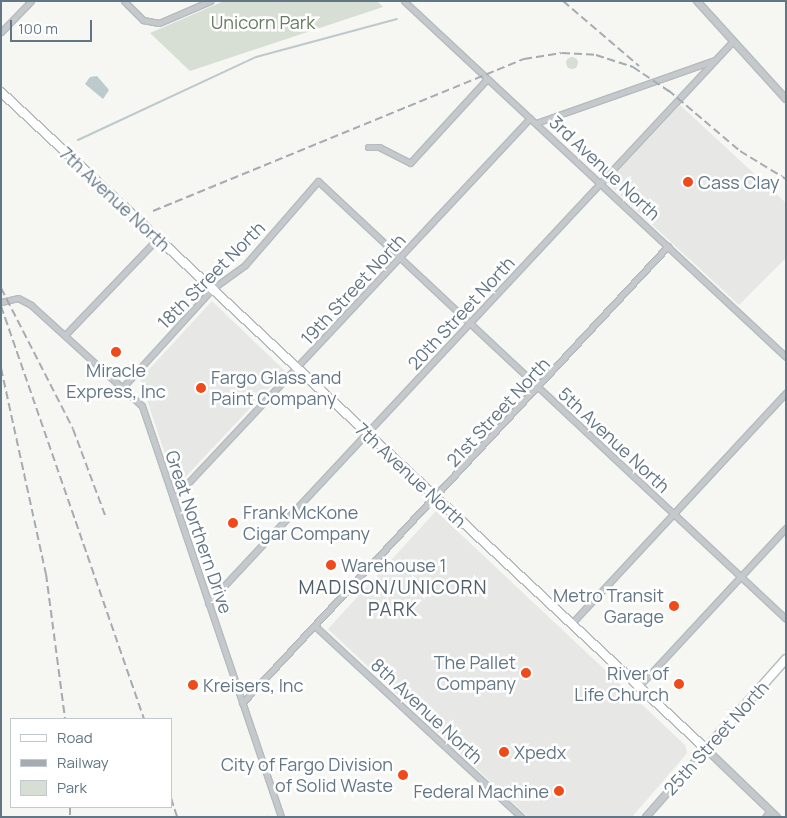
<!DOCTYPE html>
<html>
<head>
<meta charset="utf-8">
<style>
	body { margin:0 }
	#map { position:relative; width:787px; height:818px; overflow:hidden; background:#f6f6f2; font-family:Manrope,sans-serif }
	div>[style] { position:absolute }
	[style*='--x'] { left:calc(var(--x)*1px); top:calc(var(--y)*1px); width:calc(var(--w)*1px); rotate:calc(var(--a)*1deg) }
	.built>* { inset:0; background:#e7e8e6 }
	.green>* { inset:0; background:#d7ded3 }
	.round { border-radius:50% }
	.water>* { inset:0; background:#bcc9cd }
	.stream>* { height:2px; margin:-1px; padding:0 1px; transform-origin:1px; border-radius:1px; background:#bcc9cd }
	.roads { filter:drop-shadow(1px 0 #b5bbbf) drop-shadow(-1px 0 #b5bbbf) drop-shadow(0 1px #b5bbbf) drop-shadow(0 -1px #b5bbbf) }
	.minor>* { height:5px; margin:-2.5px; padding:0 2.5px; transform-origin:2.5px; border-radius:2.5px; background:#c5c9cc }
	.tertiary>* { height:6px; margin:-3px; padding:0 3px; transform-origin:3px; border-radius:3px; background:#c5c9cc }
	.secondary>* { height:8px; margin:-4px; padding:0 4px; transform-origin:4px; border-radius:4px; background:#fff }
	.rail>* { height:2px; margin-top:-1px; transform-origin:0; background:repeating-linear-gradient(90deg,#a5abb1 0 8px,transparent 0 12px) }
	.dots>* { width:14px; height:14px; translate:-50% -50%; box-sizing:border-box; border:2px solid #fff; border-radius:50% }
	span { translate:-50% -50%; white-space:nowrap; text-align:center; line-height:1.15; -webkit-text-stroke:5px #fff; paint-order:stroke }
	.park-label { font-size:18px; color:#687c62 }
	.street-label { font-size:18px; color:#637685 }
	.poi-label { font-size:18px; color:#637685 }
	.left { translate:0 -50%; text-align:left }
	.right { translate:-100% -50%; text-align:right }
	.neighbourhood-label { font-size:19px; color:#515f6a; letter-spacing:1px }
	.frame { position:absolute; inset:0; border:2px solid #637685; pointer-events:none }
	.legend { position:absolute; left:10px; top:718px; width:162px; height:90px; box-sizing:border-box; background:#fff; border:1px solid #c1c8ce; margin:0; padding:6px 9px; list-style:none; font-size:15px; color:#637685 }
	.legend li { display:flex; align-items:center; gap:10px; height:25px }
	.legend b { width:25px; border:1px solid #c1c8ce }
	.scale { position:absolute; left:10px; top:20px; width:82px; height:22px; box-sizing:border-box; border:2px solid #637685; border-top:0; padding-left:6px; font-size:15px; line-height:18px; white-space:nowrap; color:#637685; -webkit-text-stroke:4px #fff; paint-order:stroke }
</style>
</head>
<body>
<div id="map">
	<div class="built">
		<div style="clip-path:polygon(680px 105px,786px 203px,786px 258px,739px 305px,607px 183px)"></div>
		<div style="clip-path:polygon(212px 301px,285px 371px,176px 487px,140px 379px)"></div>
		<div style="clip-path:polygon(436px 511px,685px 745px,687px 753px,683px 758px,632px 817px,528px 817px,328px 629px)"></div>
	</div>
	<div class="green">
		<div style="clip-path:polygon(224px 1px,377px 1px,383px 7px,190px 71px,150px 33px)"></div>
		<div class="round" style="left:566px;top:57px;width:12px;height:12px"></div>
	</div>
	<div class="water">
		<div style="clip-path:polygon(97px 76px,109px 90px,103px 99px,85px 84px,90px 77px)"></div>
	</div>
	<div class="stream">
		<div style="--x:78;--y:140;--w:196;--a:-25"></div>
		<div style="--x:256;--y:57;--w:146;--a:-15.1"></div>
	</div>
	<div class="roads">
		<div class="minor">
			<div style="--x:124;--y:1;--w:27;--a:45"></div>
			<div style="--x:143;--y:20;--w:16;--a:11"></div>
			<div style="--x:159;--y:23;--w:56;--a:-23.3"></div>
			<div style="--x:404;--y:1;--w:522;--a:42.98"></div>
			<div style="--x:1;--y:32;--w:43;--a:-45.9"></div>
			<div style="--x:536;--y:123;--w:190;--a:-19.4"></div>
			<div style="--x:368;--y:147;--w:11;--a:0"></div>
			<div style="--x:379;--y:147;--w:35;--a:27"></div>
			<div style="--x:410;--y:163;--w:114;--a:-47.5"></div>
			<div style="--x:1;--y:302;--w:17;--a:-13"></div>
			<div style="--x:18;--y:298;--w:15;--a:28"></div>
			<div style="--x:31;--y:305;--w:150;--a:42.3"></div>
			<div style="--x:142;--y:406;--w:434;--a:71.3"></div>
			<div style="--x:65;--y:335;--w:133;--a:-46.2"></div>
			<div style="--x:122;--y:388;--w:134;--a:-47.7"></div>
			<div style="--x:212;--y:289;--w:41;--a:-36"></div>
			<div style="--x:245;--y:265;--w:111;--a:-49"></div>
			<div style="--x:318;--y:181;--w:641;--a:43.1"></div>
			<div style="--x:173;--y:499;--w:522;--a:-46.86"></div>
			<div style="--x:208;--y:603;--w:769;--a:-46.95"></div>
			<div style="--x:571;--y:624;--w:316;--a:-47.1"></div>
			<div style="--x:315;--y:626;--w:281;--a:42.8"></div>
			<div style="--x:638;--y:687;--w:217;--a:-47.1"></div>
			<div style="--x:242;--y:703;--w:625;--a:-47.01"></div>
			<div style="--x:765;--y:817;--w:8;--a:-50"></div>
		</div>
		<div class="tertiary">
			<div style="--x:697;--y:1;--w:132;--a:47.8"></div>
			<div style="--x:646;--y:817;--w:91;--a:-48.6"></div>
			<div style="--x:706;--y:749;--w:98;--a:43.8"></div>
		</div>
		<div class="secondary">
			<div style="--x:1;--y:92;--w:964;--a:42.98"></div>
			<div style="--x:706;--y:749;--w:120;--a:-48.4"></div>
		</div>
	</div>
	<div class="rail">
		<div style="--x:563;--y:1;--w:100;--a:40.5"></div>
		<div style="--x:668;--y:90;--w:94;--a:40.3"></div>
		<div style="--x:740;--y:151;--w:54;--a:31.3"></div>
		<div style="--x:153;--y:211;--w:401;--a:-22.3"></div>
		<div style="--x:524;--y:59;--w:38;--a:-9"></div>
		<div style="--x:562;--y:53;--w:34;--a:3"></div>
		<div style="--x:596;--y:55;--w:39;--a:18"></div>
		<div style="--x:633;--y:67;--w:48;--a:34"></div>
		<div style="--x:1;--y:288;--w:158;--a:62.9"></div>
		<div style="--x:73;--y:429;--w:92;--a:69.6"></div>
		<div style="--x:1;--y:306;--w:437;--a:70.9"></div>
		<div style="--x:1;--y:368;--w:211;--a:77.7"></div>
		<div style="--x:46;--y:574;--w:146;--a:82.5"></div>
		<div style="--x:171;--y:798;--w:20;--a:72"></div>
		<div style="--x:70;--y:807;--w:10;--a:90"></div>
		<div style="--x:267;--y:817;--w:1;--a:-45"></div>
	</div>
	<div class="dots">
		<div style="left:688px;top:182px;background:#ee4a1a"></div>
		<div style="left:116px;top:352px;background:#ee4a1a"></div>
		<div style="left:201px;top:388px;background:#ee4a1a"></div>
		<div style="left:233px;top:523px;background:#ee4a1a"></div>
		<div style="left:331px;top:565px;background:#ee4a1a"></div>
		<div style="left:674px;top:606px;background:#ee4a1a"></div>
		<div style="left:526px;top:673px;background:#ee4a1a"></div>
		<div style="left:679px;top:684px;background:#ee4a1a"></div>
		<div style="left:193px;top:685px;background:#ee4a1a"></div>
		<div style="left:504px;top:752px;background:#ee4a1a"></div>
		<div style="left:403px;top:775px;background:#ee4a1a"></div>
		<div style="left:559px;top:791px;background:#ee4a1a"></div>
	</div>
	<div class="park-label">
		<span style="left:263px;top:22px">Unicorn Park</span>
	</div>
	<div class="street-label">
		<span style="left:605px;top:168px;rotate:43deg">3rd Avenue North</span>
		<span style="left:115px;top:199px;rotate:43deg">7th Avenue North</span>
		<span style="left:211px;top:275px;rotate:-45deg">18th Street North</span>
		<span style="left:353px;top:289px;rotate:-47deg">19th Street North</span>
		<span style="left:461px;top:313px;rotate:-47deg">20th Street North</span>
		<span style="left:498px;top:412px;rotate:-47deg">21st Street North</span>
		<span style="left:614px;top:440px;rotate:43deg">5th Avenue North</span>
		<span style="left:411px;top:475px;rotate:43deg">7th Avenue North</span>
		<span style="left:199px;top:532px;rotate:71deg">Great Northern Drive</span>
		<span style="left:427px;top:711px;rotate:43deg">8th Avenue North</span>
		<span style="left:716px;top:738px;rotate:-48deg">25th Street North</span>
	</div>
	<div class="poi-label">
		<span class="left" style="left:698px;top:182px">Cass Clay</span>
		<span style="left:116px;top:381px">Miracle<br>Express, Inc</span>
		<span class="left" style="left:211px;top:388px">Fargo Glass and<br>Paint Company</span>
		<span class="left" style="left:243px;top:523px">Frank McKone<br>Cigar Company</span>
		<span class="left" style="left:341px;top:565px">Warehouse 1</span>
		<span class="right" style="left:664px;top:606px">Metro Transit<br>Garage</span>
		<span class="right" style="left:516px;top:673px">The Pallet<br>Company</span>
		<span class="right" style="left:669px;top:684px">River of<br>Life Church</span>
		<span class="left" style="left:203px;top:685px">Kreisers, Inc</span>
		<span class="left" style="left:514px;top:752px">Xpedx</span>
		<span class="right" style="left:393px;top:775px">City of Fargo Division<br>of Solid Waste</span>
		<span class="right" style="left:549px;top:791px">Federal Machine</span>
	</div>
	<div class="neighbourhood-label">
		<span style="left:393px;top:599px">MADISON/UNICORN<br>PARK</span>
	</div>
	<div class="frame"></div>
	<ul class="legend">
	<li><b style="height:6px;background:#fff"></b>Road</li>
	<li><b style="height:6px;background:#a5abb1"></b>Railway</li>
	<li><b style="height:14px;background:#d7ded3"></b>Park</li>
	</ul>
	<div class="scale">100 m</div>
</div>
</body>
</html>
